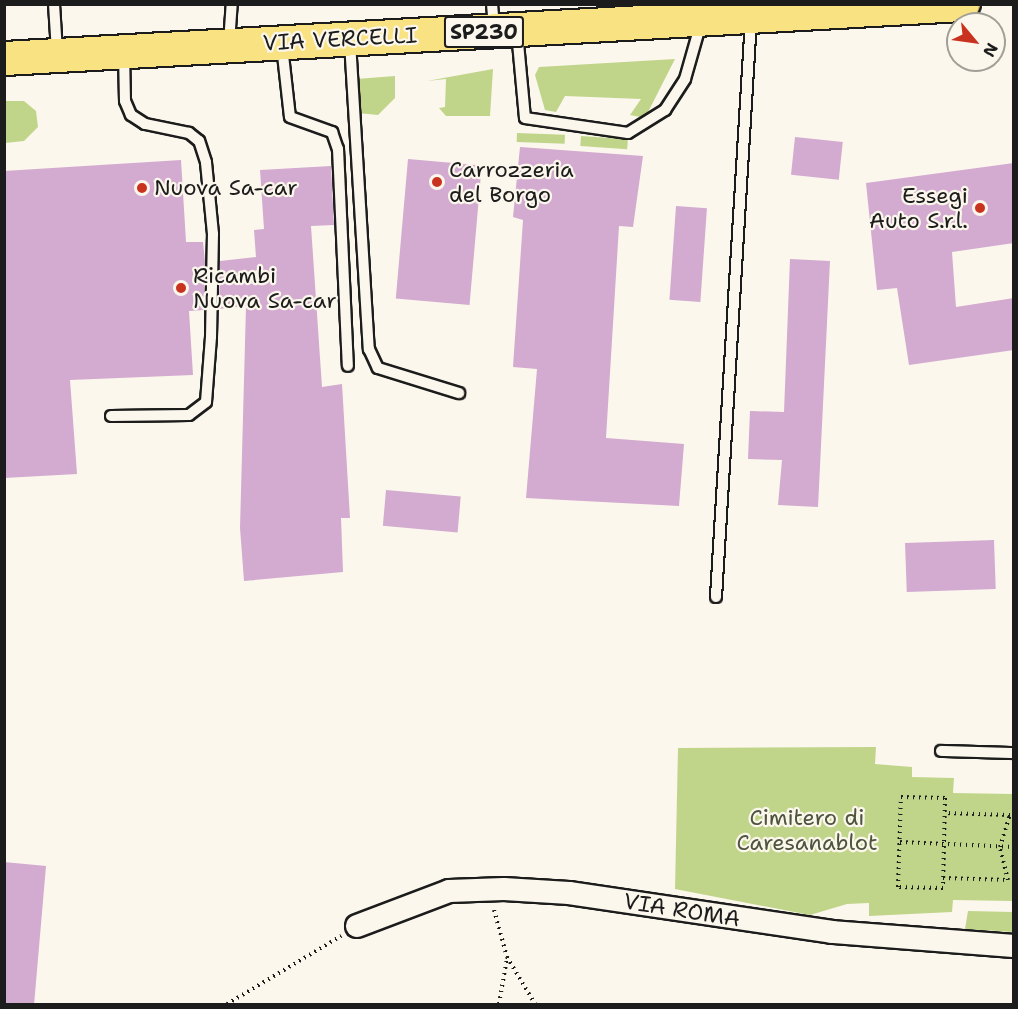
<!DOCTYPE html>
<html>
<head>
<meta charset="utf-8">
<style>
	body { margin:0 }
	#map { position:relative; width:1018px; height:1009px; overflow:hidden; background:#fbf7ec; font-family:"Shantell Sans",sans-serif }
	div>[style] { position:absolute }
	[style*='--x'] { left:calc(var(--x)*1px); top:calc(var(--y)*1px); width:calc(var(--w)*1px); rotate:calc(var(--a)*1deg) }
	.green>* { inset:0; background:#c1d58a; transform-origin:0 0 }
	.building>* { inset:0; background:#d3aad0; transform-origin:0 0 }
	.path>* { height:4px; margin-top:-2px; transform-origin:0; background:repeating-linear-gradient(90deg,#1c1c1c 0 1.5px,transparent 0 6px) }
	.roads { filter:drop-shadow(2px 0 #1c1c1c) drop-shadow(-2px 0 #1c1c1c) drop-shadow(0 2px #1c1c1c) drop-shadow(0 -2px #1c1c1c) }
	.service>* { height:10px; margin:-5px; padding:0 5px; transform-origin:5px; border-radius:5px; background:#fbf7ec }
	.minor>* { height:22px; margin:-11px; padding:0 11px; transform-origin:11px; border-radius:11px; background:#fbf7ec }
	.primary>* { height:33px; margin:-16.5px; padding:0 16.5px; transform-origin:16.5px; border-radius:16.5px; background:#f8e281 }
	.dots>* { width:16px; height:16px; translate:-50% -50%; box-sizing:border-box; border:3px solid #fbf7ec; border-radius:50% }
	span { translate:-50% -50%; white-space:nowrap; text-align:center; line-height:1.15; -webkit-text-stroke:4.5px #fbf7ec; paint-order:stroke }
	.shield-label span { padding:2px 4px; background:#fbf7ec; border:2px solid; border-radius:4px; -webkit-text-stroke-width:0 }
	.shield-label { font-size:21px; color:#1c1c1c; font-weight:700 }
	.street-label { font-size:22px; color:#1c1c1c }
	.poi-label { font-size:22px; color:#1c1c1c }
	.left { translate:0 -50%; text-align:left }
	.right { translate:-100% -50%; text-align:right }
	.park-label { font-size:22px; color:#4e543d }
	.frame { position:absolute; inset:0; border:6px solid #1c1c1c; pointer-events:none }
	.north { position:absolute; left:946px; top:12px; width:60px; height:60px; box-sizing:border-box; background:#fbf7ec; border:2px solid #a29f99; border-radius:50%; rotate:119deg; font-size:16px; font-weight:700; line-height:24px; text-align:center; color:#1c1c1c }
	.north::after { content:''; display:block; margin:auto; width:21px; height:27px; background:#c8321e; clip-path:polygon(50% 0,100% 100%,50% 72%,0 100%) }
</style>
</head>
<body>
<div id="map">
	<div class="green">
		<div style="clip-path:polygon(675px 59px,645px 118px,630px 115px,641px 99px,565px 96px,556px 112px,545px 110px,535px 75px,539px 67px)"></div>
		<div style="clip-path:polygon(493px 69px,490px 116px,446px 116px,439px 108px,445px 107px,446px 79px,427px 81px)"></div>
		<div style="clip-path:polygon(395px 76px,395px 98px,378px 115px,358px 113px,356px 79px)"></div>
		<div style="clip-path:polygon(5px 101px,24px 101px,36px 111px,38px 127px,24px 141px,5px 143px)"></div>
		<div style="left:517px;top:133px;width:48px;height:9px;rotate:2deg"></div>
		<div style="left:581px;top:136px;width:47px;height:10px;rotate:4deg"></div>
		<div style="clip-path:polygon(876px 747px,875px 764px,912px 767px,912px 777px,954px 778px,953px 793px,1013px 794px,1013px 901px,953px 900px,952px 912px,869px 916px,869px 903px,847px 904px,810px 915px,675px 889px,678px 748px)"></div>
		<div style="clip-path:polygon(968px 911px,1013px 912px,1013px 932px,965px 929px)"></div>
	</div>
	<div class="building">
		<div style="left:795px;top:137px;width:48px;height:38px;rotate:6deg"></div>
		<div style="clip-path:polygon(520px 147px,643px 156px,633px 227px,619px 226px,606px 438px,684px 444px,679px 506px,526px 498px,537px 369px,513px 367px,523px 220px,513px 217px)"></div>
		<div style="left:408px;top:159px;width:74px;height:140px;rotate:5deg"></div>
		<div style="clip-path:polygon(181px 160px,186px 242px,203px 242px,205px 262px,204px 310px,189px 311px,193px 375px,70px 380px,77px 474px,4px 478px,4px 171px)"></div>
		<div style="clip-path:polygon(1014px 163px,1014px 243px,952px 252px,956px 307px,1014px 298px,1014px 350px,909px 365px,897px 288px,877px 290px,866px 183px)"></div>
		<div style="clip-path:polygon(331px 166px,334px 225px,311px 226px,322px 387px,342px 384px,350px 518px,341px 518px,343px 572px,244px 581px,240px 528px,246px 306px,219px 309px,220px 261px,256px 257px,254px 230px,264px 229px,260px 170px)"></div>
		<div style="left:676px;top:206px;width:31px;height:94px;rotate:4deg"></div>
		<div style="clip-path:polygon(790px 259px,830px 261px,818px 507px,778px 505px,782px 460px,748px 459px,750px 411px,784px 412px)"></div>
		<div style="left:386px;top:490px;width:75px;height:36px;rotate:5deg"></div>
		<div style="left:994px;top:540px;width:49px;height:89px;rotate:88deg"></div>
		<div style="clip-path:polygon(4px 862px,46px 866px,34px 1005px,4px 1005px)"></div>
	</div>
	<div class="path">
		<div style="--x:901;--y:797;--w:44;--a:1.3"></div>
		<div style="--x:945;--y:798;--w:90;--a:91.3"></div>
		<div style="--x:943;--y:888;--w:45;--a:-178.7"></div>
		<div style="--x:898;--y:887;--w:90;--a:-88.1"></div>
		<div style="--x:900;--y:842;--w:114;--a:2.5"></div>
		<div style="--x:943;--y:878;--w:65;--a:1.8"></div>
		<div style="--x:1008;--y:880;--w:34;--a:-104"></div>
		<div style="--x:1000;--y:847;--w:34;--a:-73"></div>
		<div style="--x:1010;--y:815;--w:65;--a:-178.2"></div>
		<div style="--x:494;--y:910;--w:49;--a:74.5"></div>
		<div style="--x:507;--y:957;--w:55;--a:59.2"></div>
		<div style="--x:227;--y:1004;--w:133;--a:-30.8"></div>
		<div style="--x:499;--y:1004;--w:47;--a:-80.1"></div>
	</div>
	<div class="roads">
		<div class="service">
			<div style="--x:54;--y:4;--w:48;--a:86.4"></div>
			<div style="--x:492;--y:4;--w:24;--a:85"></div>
			<div style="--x:517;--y:32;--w:86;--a:84.7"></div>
			<div style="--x:525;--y:118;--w:104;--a:8.3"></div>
			<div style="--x:628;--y:133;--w:44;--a:-31.9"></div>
			<div style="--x:665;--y:110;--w:37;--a:-57"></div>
			<div style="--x:685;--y:79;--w:58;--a:-74.1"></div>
			<div style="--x:350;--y:42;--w:308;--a:86.5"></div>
			<div style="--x:369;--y:349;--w:21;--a:65"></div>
			<div style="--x:378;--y:368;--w:85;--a:17.2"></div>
			<div style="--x:229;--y:43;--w:39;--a:-86"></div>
			<div style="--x:282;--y:46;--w:71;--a:83.6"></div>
			<div style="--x:290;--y:117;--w:45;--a:19.7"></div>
			<div style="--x:332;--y:132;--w:18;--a:71"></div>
			<div style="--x:338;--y:149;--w:217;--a:87.4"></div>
			<div style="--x:111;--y:416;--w:78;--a:-0.7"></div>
			<div style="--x:189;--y:415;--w:21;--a:-37"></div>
			<div style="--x:206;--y:402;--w:65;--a:-85.6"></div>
			<div style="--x:211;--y:337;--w:103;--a:-88.9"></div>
			<div style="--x:213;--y:234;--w:72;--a:-95.6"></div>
			<div style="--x:206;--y:162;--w:22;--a:-108"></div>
			<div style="--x:199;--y:141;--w:13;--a:-141"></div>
			<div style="--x:189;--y:133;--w:45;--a:-168.4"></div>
			<div style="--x:145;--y:124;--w:17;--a:-147"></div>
			<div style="--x:131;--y:115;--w:15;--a:-113"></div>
			<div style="--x:125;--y:101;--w:46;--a:-91.2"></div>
			<div style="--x:716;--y:597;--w:578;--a:-86.53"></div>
			<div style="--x:941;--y:751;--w:73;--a:1.6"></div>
		</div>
		<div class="minor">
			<div style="--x:357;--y:926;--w:98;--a:-20.8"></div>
			<div style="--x:449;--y:891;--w:55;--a:-2.1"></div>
			<div style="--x:504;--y:889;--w:65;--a:3.5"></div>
			<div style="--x:569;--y:893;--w:266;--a:8.4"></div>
			<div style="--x:832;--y:932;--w:183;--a:4.4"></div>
		</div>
		<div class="primary">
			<div style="--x:4;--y:58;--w:960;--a:-3.23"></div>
		</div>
	</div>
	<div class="dots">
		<div style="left:437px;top:182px;background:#c8321e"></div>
		<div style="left:142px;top:188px;background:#c8321e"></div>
		<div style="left:980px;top:208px;background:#c8321e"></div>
		<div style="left:181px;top:288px;background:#c8321e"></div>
	</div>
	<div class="shield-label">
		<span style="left:484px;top:32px">SP230</span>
	</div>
	<div class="street-label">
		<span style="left:340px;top:39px;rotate:-3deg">VIA VERCELLI</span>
		<span style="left:682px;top:910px;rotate:9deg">VIA ROMA</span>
	</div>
	<div class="poi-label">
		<span class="left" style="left:449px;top:182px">Carrozzeria<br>del Borgo</span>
		<span class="left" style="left:154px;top:188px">Nuova Sa-car</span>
		<span class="right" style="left:968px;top:208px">Essegi<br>Auto S.r.l.</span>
		<span class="left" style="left:193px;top:288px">Ricambi<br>Nuova Sa-car</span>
	</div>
	<div class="park-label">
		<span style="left:807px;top:830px">Cimitero di<br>Caresanablot</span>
	</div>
	<div class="frame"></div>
	<div class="north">N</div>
</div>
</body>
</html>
